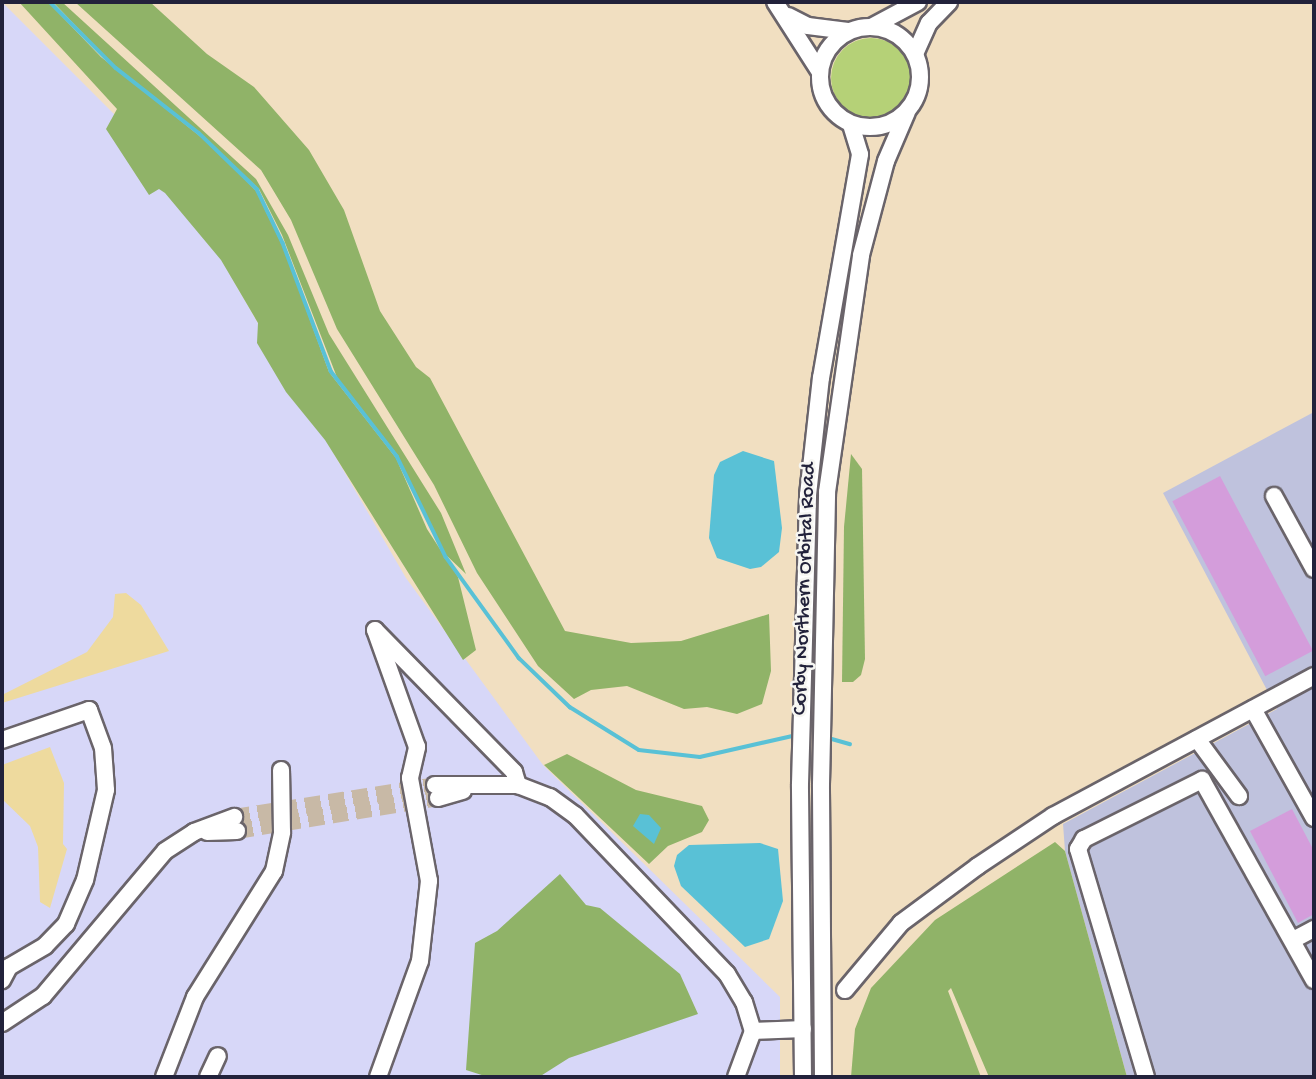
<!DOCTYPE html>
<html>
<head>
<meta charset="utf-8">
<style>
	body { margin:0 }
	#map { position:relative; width:1316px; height:1079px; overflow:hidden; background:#f1dfc1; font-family:"Gochi Hand",sans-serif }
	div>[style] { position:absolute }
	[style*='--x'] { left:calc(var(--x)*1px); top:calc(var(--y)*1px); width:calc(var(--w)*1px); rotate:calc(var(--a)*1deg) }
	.built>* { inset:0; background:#d7d7f8 }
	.industrial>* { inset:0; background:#bfc2dd }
	.green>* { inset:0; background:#b5d177 }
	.round { border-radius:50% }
	.forest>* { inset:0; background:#90b368 }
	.sand>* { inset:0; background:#eeda9e }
	.water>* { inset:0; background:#59c1d6 }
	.stream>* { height:3.5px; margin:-1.75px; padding:0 1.75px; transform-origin:1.75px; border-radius:1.75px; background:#59c1d6 }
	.building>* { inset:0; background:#d49ddb; transform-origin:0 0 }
	.minor-tunnel>* { height:16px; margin-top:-8px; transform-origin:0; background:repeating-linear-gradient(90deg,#c8b9a6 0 16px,transparent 0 24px) }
	.roads { filter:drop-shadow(2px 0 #6a646a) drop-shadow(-2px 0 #6a646a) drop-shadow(0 2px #6a646a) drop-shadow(0 -2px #6a646a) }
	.minor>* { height:16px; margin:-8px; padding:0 8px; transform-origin:8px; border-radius:8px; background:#fff }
	.minor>.ring { margin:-8px; padding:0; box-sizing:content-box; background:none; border:16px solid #fff; border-radius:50% }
	span { translate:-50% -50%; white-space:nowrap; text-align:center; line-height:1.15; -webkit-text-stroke:5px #f6f6f2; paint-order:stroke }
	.street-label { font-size:21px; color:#22223b }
	.frame { position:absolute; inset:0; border:4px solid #22223b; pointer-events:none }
</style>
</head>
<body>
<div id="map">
	<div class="built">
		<div style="clip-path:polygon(2px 2px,168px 168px,406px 578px,543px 765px,780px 997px,780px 1077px,2px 1077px)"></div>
	</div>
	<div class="industrial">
		<div style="clip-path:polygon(1314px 412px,1314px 1077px,1127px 1077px,1065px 851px,1063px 824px,1277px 709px,1163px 493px)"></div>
	</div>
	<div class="green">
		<div class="round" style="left:831px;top:38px;width:80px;height:80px"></div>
	</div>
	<div class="forest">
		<div style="clip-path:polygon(19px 2px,48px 2px,101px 57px,217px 150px,256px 191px,284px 249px,329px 372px,396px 458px,427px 529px,458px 577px,476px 650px,463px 660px,325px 440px,286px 392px,257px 343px,258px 323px,221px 260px,165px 193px,159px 189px,149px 195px,106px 129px,117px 109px)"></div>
		<div style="clip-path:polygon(53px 2px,62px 2px,256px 179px,288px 235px,329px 334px,441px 513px,466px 574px,445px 554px,396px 453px,338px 380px,282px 235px,259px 189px,199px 132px,118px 70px)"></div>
		<div style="clip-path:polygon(75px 2px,150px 2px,207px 54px,254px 87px,309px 150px,344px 210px,380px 311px,416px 367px,430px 378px,565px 631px,631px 643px,681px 641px,769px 614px,771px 671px,762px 704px,737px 714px,707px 707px,684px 709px,627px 686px,591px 690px,574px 699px,538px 666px,477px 573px,434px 485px,337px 329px,291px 220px,261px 170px)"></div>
		<div style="clip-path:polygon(851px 454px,862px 469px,865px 659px,861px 675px,853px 682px,842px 682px,844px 527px)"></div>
		<div style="clip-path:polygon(567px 754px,636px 790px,702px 806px,709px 820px,702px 832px,668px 846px,649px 864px,544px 765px)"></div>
		<div style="clip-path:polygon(1055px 842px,1065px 851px,1127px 1077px,989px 1077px,951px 988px,948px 991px,981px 1077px,851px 1077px,855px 1029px,871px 988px,935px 920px)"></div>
		<div style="clip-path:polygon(560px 874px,586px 905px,600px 908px,680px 974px,698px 1014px,569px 1058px,539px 1077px,488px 1077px,466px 1070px,475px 943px,497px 931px)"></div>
	</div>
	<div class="sand">
		<div style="clip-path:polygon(126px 593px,141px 605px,169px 651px,2px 703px,2px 695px,87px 652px,113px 617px,115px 594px)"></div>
		<div style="clip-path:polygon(50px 747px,64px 783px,63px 844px,67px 849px,50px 908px,40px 902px,38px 847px,30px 826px,2px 799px,2px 765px)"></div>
	</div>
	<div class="water">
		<div style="clip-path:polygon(743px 451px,774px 461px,782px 528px,779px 552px,761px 567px,750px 569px,717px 558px,709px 538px,714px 475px,720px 462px)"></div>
		<div style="clip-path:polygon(640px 814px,649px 815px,661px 828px,654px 844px,633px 826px)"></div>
		<div style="clip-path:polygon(760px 843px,778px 849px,783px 901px,769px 939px,745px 947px,681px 886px,674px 866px,677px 855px,689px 845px)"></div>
	</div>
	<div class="stream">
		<div style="--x:50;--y:2;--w:93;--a:45"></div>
		<div style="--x:116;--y:68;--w:105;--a:38.1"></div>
		<div style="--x:199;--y:133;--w:81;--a:44"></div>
		<div style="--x:257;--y:189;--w:60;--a:64.3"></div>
		<div style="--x:283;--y:243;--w:137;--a:69.4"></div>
		<div style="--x:331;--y:371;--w:108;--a:52.2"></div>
		<div style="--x:397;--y:456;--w:112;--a:64.1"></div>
		<div style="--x:446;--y:557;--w:125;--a:54.1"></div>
		<div style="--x:519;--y:658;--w:71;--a:43.9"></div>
		<div style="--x:570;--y:707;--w:81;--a:31.9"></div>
		<div style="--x:639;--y:750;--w:61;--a:6.5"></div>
		<div style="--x:700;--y:757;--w:99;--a:-12.8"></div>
		<div style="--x:825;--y:737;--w:26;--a:16"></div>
	</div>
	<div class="building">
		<div style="left:1220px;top:476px;width:198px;height:54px;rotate:62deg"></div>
		<div style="clip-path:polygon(1292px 809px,1314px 851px,1314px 914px,1298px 923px,1250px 831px)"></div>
	</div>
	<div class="minor-tunnel">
		<div style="--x:234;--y:817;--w:204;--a:-9"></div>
		<div style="--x:237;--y:831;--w:204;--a:-9.3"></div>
	</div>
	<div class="roads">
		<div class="minor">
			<div style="--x:775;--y:2;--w:83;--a:57.3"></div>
			<div style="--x:788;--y:16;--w:22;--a:27"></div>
			<div style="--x:808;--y:26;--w:40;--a:7.1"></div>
			<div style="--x:873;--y:26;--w:51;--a:-28.1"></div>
			<div class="ring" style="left:820px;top:27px;width:84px;height:84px"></div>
			<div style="--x:915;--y:54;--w:34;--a:-66"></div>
			<div style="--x:929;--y:23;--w:29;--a:-46"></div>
			<div style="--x:1274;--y:496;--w:83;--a:61.3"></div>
			<div style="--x:1253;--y:709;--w:125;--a:60.8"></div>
			<div style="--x:1197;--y:739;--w:71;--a:53.6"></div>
			<div style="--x:2;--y:740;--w:92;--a:-19"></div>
			<div style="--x:89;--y:710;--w:40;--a:69.8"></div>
			<div style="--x:103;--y:748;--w:42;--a:85.9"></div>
			<div style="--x:106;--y:790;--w:92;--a:103.1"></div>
			<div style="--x:85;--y:880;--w:48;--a:113.4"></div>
			<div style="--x:66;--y:924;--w:30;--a:134"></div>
			<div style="--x:45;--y:946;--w:42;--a:149.7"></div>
			<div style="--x:9;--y:967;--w:15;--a:118"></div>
			<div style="--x:435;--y:785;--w:83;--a:0"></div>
			<div style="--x:518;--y:785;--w:34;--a:21"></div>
			<div style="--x:550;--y:797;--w:31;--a:36"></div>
			<div style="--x:575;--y:815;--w:220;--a:46.3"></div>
			<div style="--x:727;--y:974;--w:33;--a:59"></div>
			<div style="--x:744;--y:1002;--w:30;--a:73"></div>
			<div style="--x:753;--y:1031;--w:49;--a:110.3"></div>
			<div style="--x:438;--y:798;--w:26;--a:-16"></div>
			<div style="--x:207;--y:832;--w:30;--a:-2"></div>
			<div style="--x:1293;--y:940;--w:24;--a:-28"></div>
			<div style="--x:845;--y:990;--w:87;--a:-50.1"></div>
			<div style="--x:901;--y:923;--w:96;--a:-36.5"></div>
			<div style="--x:978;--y:866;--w:90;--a:-33.7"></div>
			<div style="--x:1053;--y:816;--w:296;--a:-28.2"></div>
			<div style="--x:2;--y:1023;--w:49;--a:-33.4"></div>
			<div style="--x:43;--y:996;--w:189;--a:-49.9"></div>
			<div style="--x:165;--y:851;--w:35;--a:-33"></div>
			<div style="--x:194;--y:832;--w:43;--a:-20.6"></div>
			<div style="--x:753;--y:1031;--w:50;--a:-2.3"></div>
			<div style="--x:164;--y:1077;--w:86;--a:-68.8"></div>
			<div style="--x:195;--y:997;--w:149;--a:-57.9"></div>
			<div style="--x:274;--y:871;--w:40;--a:-78"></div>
			<div style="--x:282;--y:832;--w:62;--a:-90.9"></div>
			<div style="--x:208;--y:1077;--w:23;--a:-65"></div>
			<div style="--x:378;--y:1077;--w:123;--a:-70.1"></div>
			<div style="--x:420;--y:961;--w:81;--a:-83.6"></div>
			<div style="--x:429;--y:881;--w:105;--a:-100.5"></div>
			<div style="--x:410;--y:778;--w:32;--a:-77"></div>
			<div style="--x:417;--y:747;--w:124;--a:-109.7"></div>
			<div style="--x:375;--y:630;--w:199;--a:45.6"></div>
			<div style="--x:514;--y:772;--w:14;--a:73"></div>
			<div style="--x:803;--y:1077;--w:293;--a:-90.6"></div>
			<div style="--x:800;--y:784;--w:289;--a:-88.4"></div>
			<div style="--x:808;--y:495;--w:118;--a:-83.7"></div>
			<div style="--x:821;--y:378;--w:227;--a:-80.1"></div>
			<div style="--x:860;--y:154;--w:31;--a:-107"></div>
			<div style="--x:823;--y:1077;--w:293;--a:-90.4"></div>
			<div style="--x:821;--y:784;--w:292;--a:-88.8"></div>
			<div style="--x:827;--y:492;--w:239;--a:-81.8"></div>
			<div style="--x:861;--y:255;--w:97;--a:-75.1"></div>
			<div style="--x:886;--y:161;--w:53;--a:-66.8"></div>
			<div style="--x:1146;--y:1077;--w:238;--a:-106.6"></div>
			<div style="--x:1078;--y:849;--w:12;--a:-59"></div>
			<div style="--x:1084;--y:839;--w:132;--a:-26.6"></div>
			<div style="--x:1202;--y:780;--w:229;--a:60.8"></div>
		</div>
	</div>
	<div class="street-label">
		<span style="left:806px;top:589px;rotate:-88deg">Corby Northern Orbital Road</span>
	</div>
	<div class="frame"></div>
</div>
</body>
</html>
